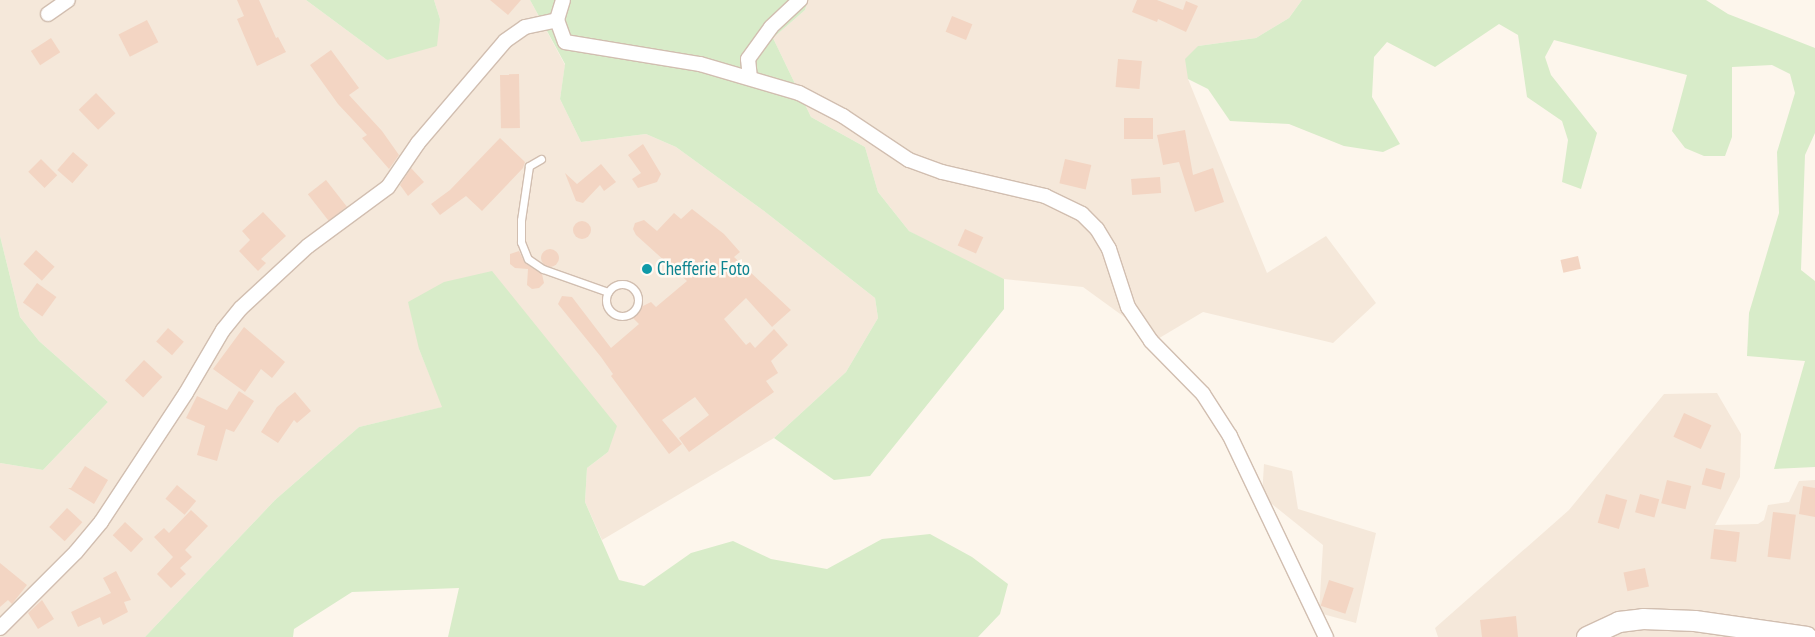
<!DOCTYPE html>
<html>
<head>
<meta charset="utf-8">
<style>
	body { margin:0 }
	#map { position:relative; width:1815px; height:637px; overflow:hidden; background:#fdf6ec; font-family:"PT Sans Narrow",sans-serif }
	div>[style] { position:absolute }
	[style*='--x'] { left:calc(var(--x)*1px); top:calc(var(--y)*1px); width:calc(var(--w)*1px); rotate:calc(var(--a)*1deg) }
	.residential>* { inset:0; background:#f5e8da }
	.green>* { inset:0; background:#d8ecc9 }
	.building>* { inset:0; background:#f3d5c3; transform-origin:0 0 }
	.round { border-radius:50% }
	.roads { filter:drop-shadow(1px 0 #d1beb0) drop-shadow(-1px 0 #d1beb0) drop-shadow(0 1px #d1beb0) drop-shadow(0 -1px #d1beb0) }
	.lane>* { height:7px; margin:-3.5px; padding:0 3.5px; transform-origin:3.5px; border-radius:3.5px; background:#fff }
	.lane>.ring { margin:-3.5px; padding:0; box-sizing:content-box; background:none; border:7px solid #fff; border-radius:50% }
	.street>* { height:14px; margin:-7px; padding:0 7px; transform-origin:7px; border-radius:7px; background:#fff }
	.secondary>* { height:20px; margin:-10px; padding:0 10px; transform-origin:10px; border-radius:10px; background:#fff }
	.dots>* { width:14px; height:14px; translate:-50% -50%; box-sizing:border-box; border:2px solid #fffaf3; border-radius:50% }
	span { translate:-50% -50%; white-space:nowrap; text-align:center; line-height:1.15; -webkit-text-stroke:5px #fffaf3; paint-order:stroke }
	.culture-label { font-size:19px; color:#0d838f }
	.left { translate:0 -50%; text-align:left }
</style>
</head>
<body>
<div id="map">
	<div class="residential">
		<div style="clip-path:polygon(0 0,306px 0,387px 60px,440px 19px,434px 0,530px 0,565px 65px,560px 99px,581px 142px,646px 134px,676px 147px,764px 211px,875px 298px,878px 318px,846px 372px,774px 438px,602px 540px,585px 502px,587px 468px,608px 452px,419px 349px,443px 407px,359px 427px,275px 500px,145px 637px,0 637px,0 463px,43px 470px,108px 402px,39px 341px,20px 317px,0 236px)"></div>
		<div style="clip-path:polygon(808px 0,1302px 0,1289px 18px,1256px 38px,1198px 46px,1188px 79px,1267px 273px,1326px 236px,1376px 303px,1333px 343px,1203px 312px,1156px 340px,1083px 287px,1004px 279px,946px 252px,909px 231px,878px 192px,865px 147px,811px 117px,773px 38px,805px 10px)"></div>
		<div style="clip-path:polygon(1717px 393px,1741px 434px,1740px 477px,1715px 525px,1758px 524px,1764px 520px,1768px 505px,1789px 502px,1799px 481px,1815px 480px,1815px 637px,1438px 637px,1435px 628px,1569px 510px,1664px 394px)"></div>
		<div style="clip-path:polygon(1264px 464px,1292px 471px,1298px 509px,1376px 533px,1356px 623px,1319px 613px,1323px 545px,1262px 496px)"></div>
	</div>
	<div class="green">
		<div style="clip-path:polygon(306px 0,434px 0,440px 19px,437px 46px,387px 60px)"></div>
		<div style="clip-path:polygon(530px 0,808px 0,805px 10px,773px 38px,811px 117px,865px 147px,878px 192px,909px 231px,1004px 279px,1004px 309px,870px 476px,834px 480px,774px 438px,846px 372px,878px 318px,875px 298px,764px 211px,676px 147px,646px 134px,581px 142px,560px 99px,565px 64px)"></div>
		<div style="clip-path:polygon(1302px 0,1706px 0,1728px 14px,1815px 48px,1815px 133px,1805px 155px,1801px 270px,1815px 281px,1815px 467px,1774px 469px,1805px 361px,1747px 356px,1749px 313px,1779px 213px,1777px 152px,1795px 93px,1790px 74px,1772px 65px,1732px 67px,1732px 137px,1725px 156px,1704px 156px,1685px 148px,1672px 131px,1687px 75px,1554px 40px,1545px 57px,1551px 75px,1597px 133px,1581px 189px,1562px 182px,1568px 140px,1562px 121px,1527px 97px,1518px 35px,1499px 24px,1435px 67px,1387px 42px,1374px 57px,1372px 97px,1400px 144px,1383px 152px,1344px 146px,1289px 124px,1230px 121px,1208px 89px,1188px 79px,1185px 59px,1198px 46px,1256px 38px,1289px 18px)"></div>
		<div style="clip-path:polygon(0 236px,20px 317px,39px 341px,108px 402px,43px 470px,0 463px)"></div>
		<div style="clip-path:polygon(492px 271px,617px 426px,608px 452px,587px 468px,585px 502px,619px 580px,644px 586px,691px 553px,733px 541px,771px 559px,827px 569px,882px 539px,930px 534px,972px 557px,1008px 584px,1000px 614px,978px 637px,448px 637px,459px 588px,352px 592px,294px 629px,293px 637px,145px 637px,275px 500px,359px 427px,442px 407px,419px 349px,408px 302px,444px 282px)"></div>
	</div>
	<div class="building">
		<div style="clip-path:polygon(237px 0,259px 0,276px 38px,278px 37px,286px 52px,257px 66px,237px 19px,244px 16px)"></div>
		<div style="clip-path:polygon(490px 0,521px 0,508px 15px)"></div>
		<div style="clip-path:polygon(1137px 0,1157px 0,1183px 10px,1186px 1px,1198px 6px,1186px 32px,1158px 19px,1157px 22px,1132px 12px)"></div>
		<div style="left:952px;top:16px;width:22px;height:17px;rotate:22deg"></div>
		<div style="left:147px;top:20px;width:25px;height:32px;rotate:63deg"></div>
		<div style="left:51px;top:38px;width:17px;height:24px;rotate:57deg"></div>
		<div style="clip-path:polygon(331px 50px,359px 88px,349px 95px,382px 131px,399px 155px,389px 169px,362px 138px,367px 135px,338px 104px,310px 65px)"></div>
		<div style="left:1118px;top:59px;width:24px;height:28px;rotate:5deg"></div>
		<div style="left:519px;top:74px;width:54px;height:19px;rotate:89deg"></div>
		<div style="left:96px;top:93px;width:28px;height:24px;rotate:46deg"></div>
		<div style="left:1153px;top:118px;width:21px;height:29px;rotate:90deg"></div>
		<div style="clip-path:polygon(1185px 130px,1193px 175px,1213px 168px,1224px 202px,1195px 212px,1179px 162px,1163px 165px,1157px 135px)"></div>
		<div style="clip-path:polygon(500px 138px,525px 162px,523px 168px,482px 211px,466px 196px,440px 215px,431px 204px,450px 190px)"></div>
		<div style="clip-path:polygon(643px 144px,661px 174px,657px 182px,638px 188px,632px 179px,641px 173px,628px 155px)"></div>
		<div style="left:73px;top:152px;width:20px;height:24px;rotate:41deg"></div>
		<div style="left:41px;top:159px;width:23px;height:18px;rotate:45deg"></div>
		<div style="left:1065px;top:159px;width:27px;height:25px;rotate:13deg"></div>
		<div style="clip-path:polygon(601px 164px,616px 182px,604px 191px,600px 185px,583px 203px,576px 201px,565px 173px,577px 184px)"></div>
		<div style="clip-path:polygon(411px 168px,424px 182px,408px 196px,400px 185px)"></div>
		<div style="left:1160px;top:177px;width:16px;height:29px;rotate:86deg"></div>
		<div style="left:326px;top:180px;width:34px;height:23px;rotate:52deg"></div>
		<div style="clip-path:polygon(692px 209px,724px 234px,740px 252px,734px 257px,791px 310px,772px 327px,746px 298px,724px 319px,746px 345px,750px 342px,755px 348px,774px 329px,788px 345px,771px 361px,778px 373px,766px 381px,774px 392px,689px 452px,679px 438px,709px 415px,695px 397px,662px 420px,682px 444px,669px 454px,611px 376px,613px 374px,601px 357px,558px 304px,562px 296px,572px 297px,611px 348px,639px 324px,633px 318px,639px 308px,651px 302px,656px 307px,687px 281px,636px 235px,633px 229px,635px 223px,644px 220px,657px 231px,674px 213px,681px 219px)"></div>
		<div style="clip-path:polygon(263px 212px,286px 236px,261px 259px,266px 263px,258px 271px,239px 251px,250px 240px,242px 231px)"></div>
		<div class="round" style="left:573px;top:221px;width:18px;height:18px"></div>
		<div style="left:965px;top:229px;width:20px;height:18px;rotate:24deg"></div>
		<div class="round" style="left:541px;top:249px;width:18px;height:18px"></div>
		<div style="left:36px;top:250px;width:25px;height:19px;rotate:42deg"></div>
		<div style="clip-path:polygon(519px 251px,525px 263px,542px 274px,544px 283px,539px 288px,532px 289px,527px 285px,528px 269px,515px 268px,510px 264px,510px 254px)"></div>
		<div style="left:1578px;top:256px;width:13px;height:18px;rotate:77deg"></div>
		<div style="left:37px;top:283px;width:24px;height:24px;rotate:36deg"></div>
		<div style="clip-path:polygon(244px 327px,285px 362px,272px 378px,261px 369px,245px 392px,213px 369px)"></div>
		<div style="left:168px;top:328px;width:21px;height:18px;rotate:41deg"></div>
		<div style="left:144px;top:360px;width:25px;height:28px;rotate:43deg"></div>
		<div style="clip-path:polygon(239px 391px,254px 401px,234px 432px,226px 429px,217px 461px,197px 455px,205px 426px,186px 418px,197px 396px,227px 410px)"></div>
		<div style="clip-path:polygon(295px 392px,311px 411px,297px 423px,294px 420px,278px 443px,261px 432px,277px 407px)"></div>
		<div style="left:1684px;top:413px;width:30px;height:26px;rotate:24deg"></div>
		<div style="clip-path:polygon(85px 466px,108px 480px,94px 504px,68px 488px,71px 488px)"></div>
		<div style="left:1706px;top:468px;width:20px;height:17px;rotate:15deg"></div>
		<div style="left:1667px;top:480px;width:25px;height:24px;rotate:14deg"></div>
		<div style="left:177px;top:485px;width:25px;height:18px;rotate:40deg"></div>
		<div style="clip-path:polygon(1803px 486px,1815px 488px,1815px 517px,1799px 514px)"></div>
		<div style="left:1606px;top:494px;width:22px;height:30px;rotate:16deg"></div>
		<div style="left:1640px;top:494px;width:20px;height:19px;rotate:15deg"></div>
		<div style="left:67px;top:508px;width:21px;height:26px;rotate:43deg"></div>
		<div style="clip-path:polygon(191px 510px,208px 526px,185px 550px,192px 557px,180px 568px,186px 574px,171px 588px,157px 574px,173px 557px,154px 537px,164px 528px,169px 533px)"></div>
		<div style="left:1773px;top:512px;width:23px;height:45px;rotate:7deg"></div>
		<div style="left:125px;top:522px;width:25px;height:18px;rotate:43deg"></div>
		<div style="left:1714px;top:529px;width:26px;height:30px;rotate:7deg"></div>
		<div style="clip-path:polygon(0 563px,27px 585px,12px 604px,8px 600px,0 607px)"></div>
		<div style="left:1645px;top:568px;width:19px;height:22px;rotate:78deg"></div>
		<div style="clip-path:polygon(116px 571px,131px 600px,124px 602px,128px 612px,103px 625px,100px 617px,78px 627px,71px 612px,111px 593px,103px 578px)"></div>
		<div style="left:1329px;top:580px;width:26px;height:27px;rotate:18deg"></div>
		<div style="clip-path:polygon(42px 600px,54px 619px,38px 629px,28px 613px)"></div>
		<div style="clip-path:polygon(1516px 616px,1518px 637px,1482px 637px,1480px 620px)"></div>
	</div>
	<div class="roads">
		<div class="lane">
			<div style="--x:541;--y:159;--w:14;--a:150"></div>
			<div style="--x:529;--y:166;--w:55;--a:98.4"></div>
			<div style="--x:521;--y:220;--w:22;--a:90"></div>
			<div style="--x:521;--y:242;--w:18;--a:68"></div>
			<div style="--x:528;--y:259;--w:18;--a:34"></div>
			<div style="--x:543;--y:269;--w:69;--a:19.5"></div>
			<div class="ring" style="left:606px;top:284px;width:25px;height:25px"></div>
		</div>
		<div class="street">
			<div style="--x:563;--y:0;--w:21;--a:107"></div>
			<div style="--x:557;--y:20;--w:23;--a:70"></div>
			<div style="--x:565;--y:42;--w:137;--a:9.3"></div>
			<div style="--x:700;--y:64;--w:103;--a:16.3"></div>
			<div style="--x:799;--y:93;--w:50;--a:27.6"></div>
			<div style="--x:843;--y:116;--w:79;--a:33.7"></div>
			<div style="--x:909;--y:160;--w:35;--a:20"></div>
			<div style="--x:942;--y:172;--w:106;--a:13.1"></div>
			<div style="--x:1045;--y:196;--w:41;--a:25.9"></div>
			<div style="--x:1082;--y:214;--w:21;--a:45"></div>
			<div style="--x:1097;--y:229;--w:23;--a:59"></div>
			<div style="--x:1109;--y:249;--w:61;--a:71.9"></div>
			<div style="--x:1128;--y:307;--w:41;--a:55.9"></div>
			<div style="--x:1151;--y:341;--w:74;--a:45.5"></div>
			<div style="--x:1203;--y:394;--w:50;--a:57.3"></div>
			<div style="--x:1230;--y:436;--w:223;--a:64.5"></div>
			<div style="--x:48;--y:14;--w:24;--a:-35"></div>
			<div style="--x:750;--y:78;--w:19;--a:-96"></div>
			<div style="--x:748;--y:59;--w:39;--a:-54"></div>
			<div style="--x:771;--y:27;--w:40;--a:-43"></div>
			<div style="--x:0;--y:628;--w:107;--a:-45"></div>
			<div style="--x:76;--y:552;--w:39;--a:-50"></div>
			<div style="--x:101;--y:522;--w:154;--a:-56.6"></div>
			<div style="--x:186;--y:393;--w:73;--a:-59.6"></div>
			<div style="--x:223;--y:330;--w:28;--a:-51"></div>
			<div style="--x:241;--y:308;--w:91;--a:-42.8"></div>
			<div style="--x:308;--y:246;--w:99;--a:-36.4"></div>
			<div style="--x:388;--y:187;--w:53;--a:-55.7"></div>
			<div style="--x:418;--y:143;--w:134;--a:-49.5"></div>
			<div style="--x:505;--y:41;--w:24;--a:-35"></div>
			<div style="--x:525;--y:27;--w:33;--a:-12"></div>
		</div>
		<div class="secondary">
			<div style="--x:1587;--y:637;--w:35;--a:-25"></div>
			<div style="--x:1619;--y:622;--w:24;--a:-7"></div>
			<div style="--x:1643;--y:619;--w:52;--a:2.2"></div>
			<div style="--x:1695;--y:621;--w:113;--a:8.1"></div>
		</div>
	</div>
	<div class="dots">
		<div style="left:647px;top:269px;background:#0f9aa8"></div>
	</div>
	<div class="culture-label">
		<span class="left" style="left:657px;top:269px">Chefferie Foto</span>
	</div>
</div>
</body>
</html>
